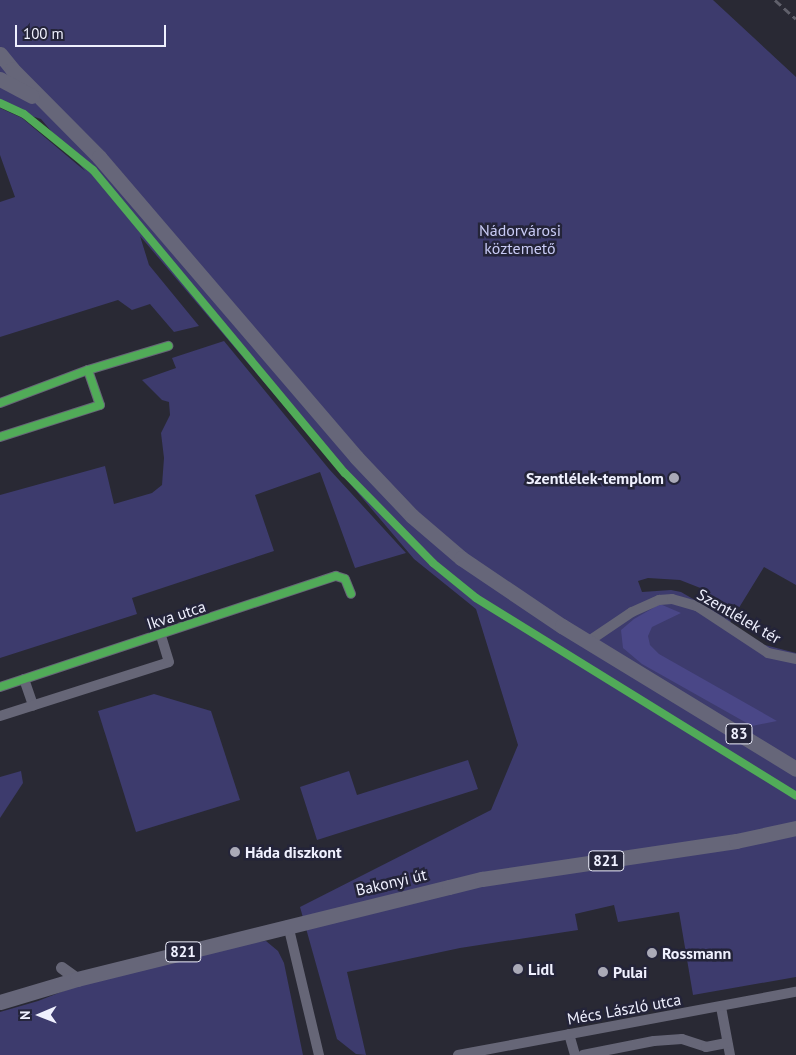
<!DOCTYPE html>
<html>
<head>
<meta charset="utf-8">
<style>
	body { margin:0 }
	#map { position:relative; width:796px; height:1055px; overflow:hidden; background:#292934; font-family:"PT Sans",sans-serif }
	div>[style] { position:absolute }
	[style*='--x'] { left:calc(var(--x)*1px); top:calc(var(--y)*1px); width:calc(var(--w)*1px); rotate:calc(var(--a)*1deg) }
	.green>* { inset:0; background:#3d3b6d }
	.forest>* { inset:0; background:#4a4787 }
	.minor>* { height:10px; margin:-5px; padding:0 5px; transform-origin:5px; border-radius:5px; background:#667 }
	.tertiary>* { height:12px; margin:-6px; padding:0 6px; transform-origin:6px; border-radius:6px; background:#667 }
	.primary>* { height:15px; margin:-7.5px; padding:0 7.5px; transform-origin:7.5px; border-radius:7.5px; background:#666679 }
	.rail>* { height:3px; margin-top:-1.5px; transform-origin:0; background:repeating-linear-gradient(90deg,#60606b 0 8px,transparent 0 12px) }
	.cycleway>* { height:8px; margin:-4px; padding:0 4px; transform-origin:4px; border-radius:4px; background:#51ab58 }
	.dots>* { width:14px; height:14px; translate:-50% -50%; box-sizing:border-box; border:2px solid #242439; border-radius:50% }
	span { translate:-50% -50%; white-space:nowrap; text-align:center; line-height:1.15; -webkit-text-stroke:5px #242439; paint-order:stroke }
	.shield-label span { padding:1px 4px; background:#242439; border:1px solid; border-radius:4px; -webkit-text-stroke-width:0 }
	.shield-label { font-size:15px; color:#eff0fe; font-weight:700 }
	.park-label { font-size:16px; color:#c9cbf5 }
	.poi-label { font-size:16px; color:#eff0fe; font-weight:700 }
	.right { translate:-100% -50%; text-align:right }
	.left { translate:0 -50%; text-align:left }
	.street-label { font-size:16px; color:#eff0fe }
	.north { position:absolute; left:15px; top:990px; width:50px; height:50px; -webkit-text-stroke:4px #242439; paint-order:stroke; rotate:269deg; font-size:14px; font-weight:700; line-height:20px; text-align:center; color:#eff0fe }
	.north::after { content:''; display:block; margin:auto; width:18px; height:22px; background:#eff0fe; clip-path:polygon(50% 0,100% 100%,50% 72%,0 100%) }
	.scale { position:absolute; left:15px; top:25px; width:151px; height:22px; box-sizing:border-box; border:2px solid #eff0fe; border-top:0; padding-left:6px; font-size:15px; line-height:18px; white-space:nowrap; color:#eff0fe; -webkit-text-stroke:4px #242439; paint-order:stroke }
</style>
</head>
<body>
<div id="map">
	<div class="green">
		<div style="clip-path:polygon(evenodd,0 0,713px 0,796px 77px,796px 585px,764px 567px,729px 624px,761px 644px,796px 653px,796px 977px,693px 995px,679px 912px,618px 922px,614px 905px,575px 914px,578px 930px,460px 948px,347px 972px,366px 1055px,356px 1054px,337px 1039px,300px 907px,491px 810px,518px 745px,476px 609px,414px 559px,140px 236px,149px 265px,199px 326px,174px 332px,150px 304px,132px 310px,118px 300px,0 337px,0 202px,15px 197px,0 155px,0 108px,22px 118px,85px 171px,41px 119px,0 106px,0 0,648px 578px,680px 580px,708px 591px,700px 603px,681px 592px,671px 590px,642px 592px,638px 581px,648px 578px)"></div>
		<div style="clip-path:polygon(224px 341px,329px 469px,406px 553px,355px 568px,320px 472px,255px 495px,274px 551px,132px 598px,137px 614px,0 658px,0 495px,105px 466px,114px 504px,152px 493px,162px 485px,164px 458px,161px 433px,170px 415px,169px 402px,162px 400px,142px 380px,176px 368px,172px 358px)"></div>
		<div style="clip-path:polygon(154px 694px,211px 711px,240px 800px,136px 832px,98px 711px)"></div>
		<div style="clip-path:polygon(468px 760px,478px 789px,317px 840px,300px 787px,349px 771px,357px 795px)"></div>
		<div style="clip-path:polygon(21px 771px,23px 783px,0 818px,0 777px)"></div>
		<div style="clip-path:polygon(266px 941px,278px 951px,284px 963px,303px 1055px,0 1055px,0 1012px,38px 1001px,89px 981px,253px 942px)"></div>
	</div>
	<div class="forest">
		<div style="clip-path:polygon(660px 604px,681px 613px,652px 627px,648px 636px,650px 645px,659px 654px,777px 721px,752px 726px,642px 664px,623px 648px,621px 630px,634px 619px)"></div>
	</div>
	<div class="minor">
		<div style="--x:0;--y:403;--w:94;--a:-20.6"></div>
		<div style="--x:88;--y:370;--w:84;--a:-16.7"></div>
		<div style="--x:0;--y:437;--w:105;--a:-17.7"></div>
		<div style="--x:100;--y:405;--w:37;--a:-109"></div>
		<div style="--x:589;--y:641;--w:52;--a:-34"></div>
		<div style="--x:632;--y:612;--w:30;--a:-24"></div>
		<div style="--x:659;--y:600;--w:13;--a:-4"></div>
		<div style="--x:672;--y:599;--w:26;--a:16"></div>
		<div style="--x:697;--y:606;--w:85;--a:33.5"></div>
		<div style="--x:768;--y:653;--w:29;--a:12"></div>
		<div style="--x:24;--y:679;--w:28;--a:71"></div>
		<div style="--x:0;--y:687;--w:354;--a:-18.3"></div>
		<div style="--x:336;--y:576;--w:9;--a:18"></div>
		<div style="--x:345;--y:579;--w:16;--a:68"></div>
		<div style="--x:0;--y:716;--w:177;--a:-17.7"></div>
		<div style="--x:169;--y:662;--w:28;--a:-107"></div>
		<div style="--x:288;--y:925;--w:134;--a:76.6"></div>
		<div style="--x:721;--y:1007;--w:49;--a:79.4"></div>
		<div style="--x:569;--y:1034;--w:22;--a:74"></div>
		<div style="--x:458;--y:1055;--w:344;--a:-10.6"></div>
		<div style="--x:583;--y:1055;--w:72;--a:-11.2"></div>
		<div style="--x:654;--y:1041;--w:28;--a:-4"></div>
		<div style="--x:682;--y:1039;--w:25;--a:18"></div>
		<div style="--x:706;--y:1047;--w:21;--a:-11"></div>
	</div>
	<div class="tertiary">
		<div style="--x:62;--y:968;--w:19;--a:36"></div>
	</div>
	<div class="primary">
		<div style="--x:0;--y:54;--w:19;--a:51"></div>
		<div style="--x:12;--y:69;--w:124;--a:45.3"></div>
		<div style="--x:99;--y:157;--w:395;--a:49.4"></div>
		<div style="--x:356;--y:457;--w:81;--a:46.5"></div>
		<div style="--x:412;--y:516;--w:65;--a:40.6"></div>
		<div style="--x:461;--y:558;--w:122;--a:34"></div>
		<div style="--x:562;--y:626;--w:274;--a:31.4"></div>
		<div style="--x:0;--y:79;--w:36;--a:28"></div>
		<div style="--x:0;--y:1002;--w:80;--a:-16.6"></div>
		<div style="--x:77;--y:979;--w:383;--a:-13.9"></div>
		<div style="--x:449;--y:887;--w:34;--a:-14"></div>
		<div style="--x:482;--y:879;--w:257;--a:-8.5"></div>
		<div style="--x:736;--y:841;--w:61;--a:-12.2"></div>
	</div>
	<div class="rail">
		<div style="--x:775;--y:0;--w:28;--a:42"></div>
	</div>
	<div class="cycleway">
		<div style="--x:0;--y:103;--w:26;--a:25"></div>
		<div style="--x:24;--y:114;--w:89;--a:39.1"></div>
		<div style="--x:93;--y:170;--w:394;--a:50.3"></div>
		<div style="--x:345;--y:473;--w:126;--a:45.6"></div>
		<div style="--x:433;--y:563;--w:55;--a:39.1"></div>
		<div style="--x:476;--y:598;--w:376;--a:31.7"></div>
		<div style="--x:0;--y:403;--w:94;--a:-20.6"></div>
		<div style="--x:88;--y:370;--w:84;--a:-16.7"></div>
		<div style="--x:0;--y:437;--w:105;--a:-17.7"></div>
		<div style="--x:100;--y:405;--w:37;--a:-109"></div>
		<div style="--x:0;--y:687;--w:354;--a:-18.3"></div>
		<div style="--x:336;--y:576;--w:9;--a:18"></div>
		<div style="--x:345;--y:579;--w:16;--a:68"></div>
	</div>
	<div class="dots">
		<div style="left:674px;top:478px;background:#aaaab7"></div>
		<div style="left:235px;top:852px;background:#aaaab7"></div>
		<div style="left:652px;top:953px;background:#aaaab7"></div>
		<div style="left:518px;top:969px;background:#aaaab7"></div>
		<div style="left:603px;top:972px;background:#aaaab7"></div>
	</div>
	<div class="shield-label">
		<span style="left:739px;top:734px">83</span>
		<span style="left:606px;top:861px">821</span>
		<span style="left:183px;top:952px">821</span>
	</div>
	<div class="park-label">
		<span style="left:520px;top:239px">Nádorvárosi<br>köztemető</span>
	</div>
	<div class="poi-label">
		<span class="right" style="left:664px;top:478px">Szentlélek-templom</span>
		<span class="left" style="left:245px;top:852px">Háda diszkont</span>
		<span class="left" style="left:662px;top:953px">Rossmann</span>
		<span class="left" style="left:528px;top:969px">Lidl</span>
		<span class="left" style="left:613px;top:972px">Pulai</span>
	</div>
	<div class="street-label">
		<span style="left:176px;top:615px;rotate:-18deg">Ikva utca</span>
		<span style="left:739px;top:616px;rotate:30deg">Szentlélek tér</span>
		<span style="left:391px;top:882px;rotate:-13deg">Bakonyi út</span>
		<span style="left:624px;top:1009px;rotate:-10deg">Mécs László utca</span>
	</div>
	<div class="north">N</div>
	<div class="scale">100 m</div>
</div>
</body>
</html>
